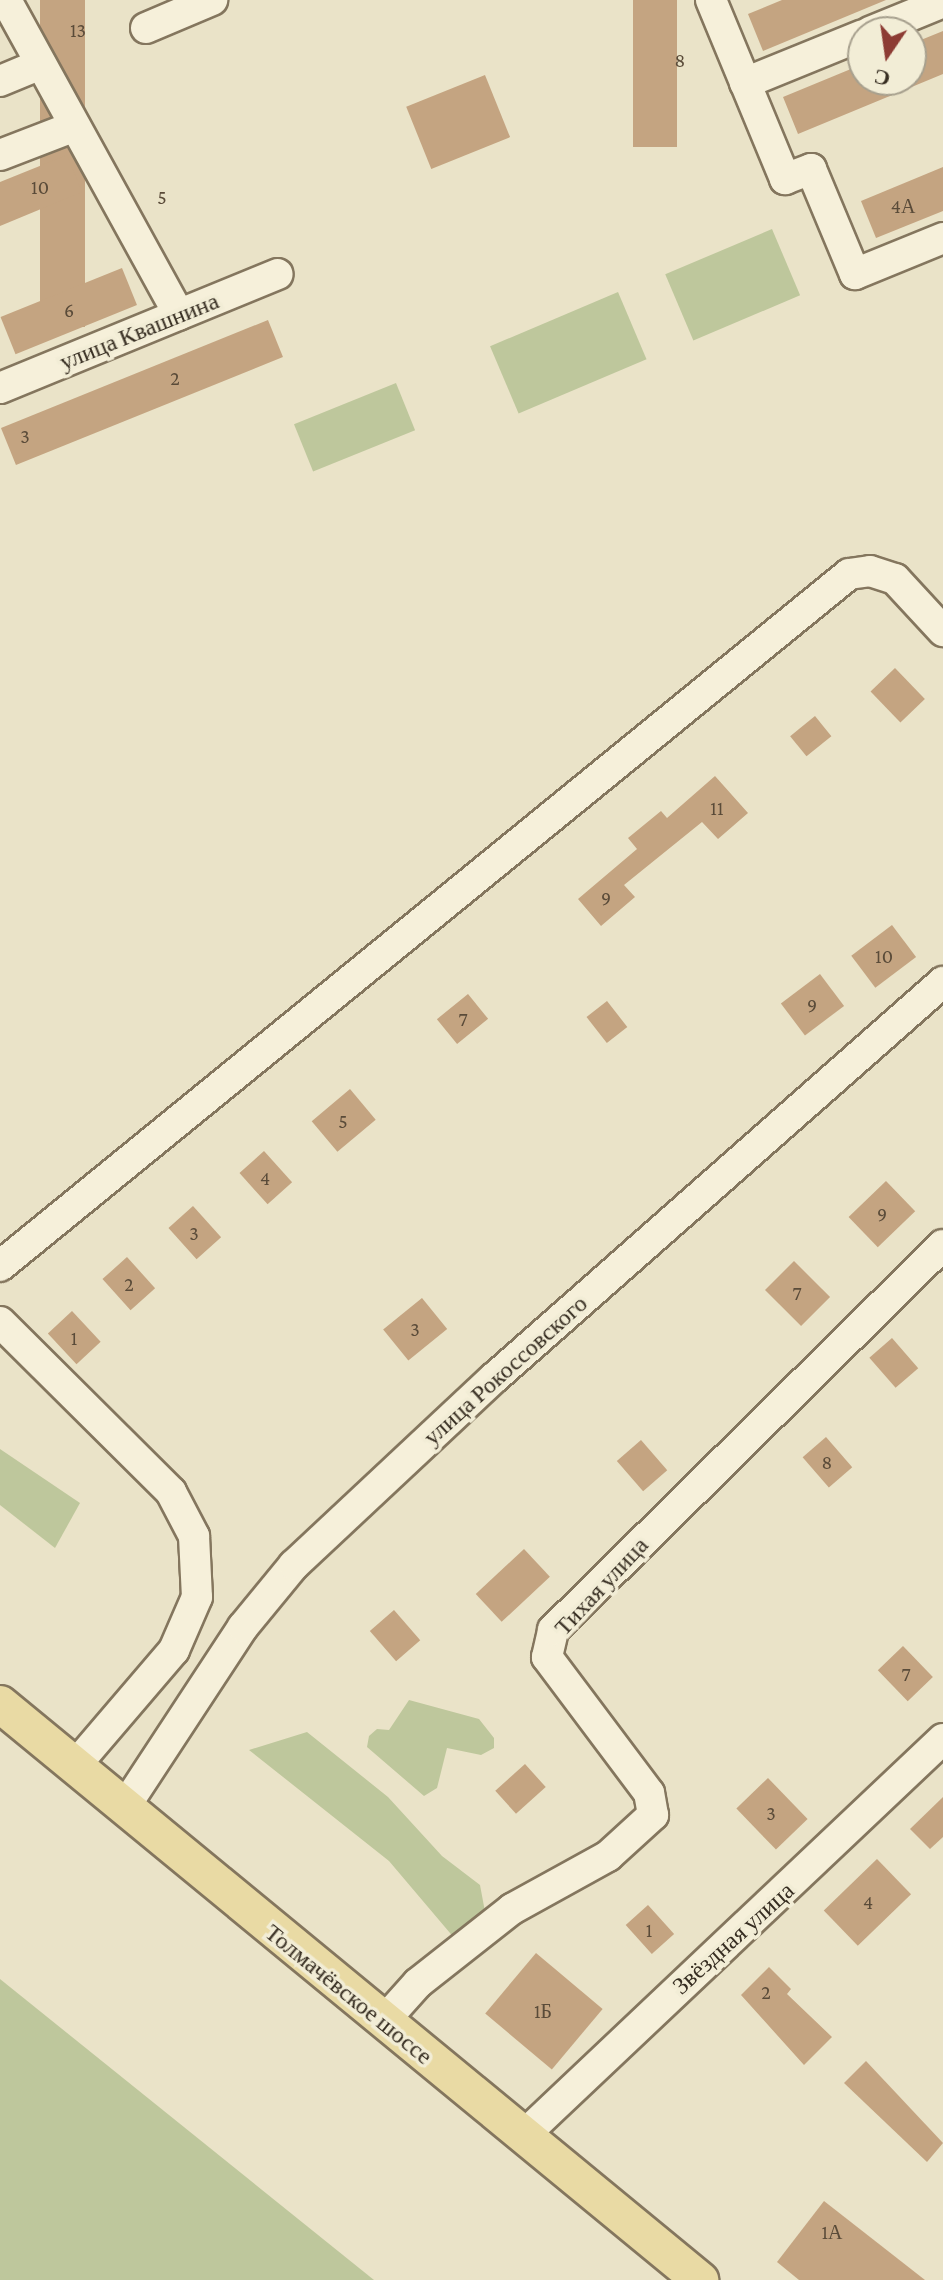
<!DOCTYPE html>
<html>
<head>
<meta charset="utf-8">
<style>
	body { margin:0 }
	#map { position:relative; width:943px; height:2280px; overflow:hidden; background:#eae3c8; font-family:"Crimson Pro",serif }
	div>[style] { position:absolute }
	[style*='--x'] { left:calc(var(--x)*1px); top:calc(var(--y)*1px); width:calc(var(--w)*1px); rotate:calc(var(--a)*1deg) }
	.green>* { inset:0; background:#bec79c; transform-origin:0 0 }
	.building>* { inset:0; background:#c4a481; transform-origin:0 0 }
	.roads { filter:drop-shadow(2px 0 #84765e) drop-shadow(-2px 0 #84765e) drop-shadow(0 2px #84765e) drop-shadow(0 -2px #84765e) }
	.minor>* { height:30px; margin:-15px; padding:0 15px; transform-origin:15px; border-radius:15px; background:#f6f0da }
	.major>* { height:36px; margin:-18px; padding:0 18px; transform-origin:18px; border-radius:18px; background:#e9daa4 }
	span { translate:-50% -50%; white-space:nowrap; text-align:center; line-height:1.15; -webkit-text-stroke:7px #f2edd6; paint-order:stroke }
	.number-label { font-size:20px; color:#5a4b39 }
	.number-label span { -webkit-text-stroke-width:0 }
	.street-label { font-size:24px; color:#362d21 }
	.north { position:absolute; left:847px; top:16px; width:80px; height:80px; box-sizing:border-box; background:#f2edd6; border:2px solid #a7a08e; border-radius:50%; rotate:193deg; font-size:22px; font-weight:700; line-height:32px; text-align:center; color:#362d21 }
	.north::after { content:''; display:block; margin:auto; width:28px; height:36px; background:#8d3c34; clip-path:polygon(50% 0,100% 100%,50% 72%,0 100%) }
</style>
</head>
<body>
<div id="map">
	<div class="green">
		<div style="left:772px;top:229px;width:72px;height:116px;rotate:67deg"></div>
		<div style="left:618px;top:292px;width:73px;height:139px;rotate:67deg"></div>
		<div style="left:396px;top:383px;width:51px;height:110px;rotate:68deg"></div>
		<div style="clip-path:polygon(0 1449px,80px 1503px,55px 1548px,0 1505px)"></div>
		<div style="clip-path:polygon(409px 1700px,479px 1719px,494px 1738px,494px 1748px,481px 1755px,447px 1748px,437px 1788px,424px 1796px,367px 1747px,369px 1736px,377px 1729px,389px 1730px)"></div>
		<div style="clip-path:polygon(307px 1732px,388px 1797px,442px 1856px,480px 1885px,489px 1933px,461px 1946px,389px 1861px,249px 1750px)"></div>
		<div style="clip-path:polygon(0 1979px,374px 2280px,0 2280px)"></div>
	</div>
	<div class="building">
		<div style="left:40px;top:0;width:45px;height:327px"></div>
		<div style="left:633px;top:0;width:44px;height:147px"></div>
		<div style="clip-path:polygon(782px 0,886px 0,763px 51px,748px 14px)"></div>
		<div style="clip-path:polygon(943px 31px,943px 74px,798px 134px,783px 97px,863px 64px,863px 80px,911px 80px,911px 44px)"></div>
		<div style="left:485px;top:75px;width:67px;height:85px;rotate:68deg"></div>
		<div style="clip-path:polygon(67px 155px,82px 192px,0 226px,0 182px)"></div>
		<div style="clip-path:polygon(943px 167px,943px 211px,876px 238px,861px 201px)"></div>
		<div style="left:122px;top:268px;width:40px;height:131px;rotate:68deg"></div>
		<div style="left:268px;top:320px;width:40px;height:288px;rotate:68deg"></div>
		<div style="left:895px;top:668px;width:43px;height:34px;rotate:46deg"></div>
		<div style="left:815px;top:716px;width:26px;height:32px;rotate:51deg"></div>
		<div style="clip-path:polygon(715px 776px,748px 813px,718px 839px,702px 822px,624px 885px,635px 897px,601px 926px,578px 899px,637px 849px,628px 838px,661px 811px,667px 818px)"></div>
		<div style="left:892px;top:925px;width:40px;height:51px;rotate:53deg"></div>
		<div style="left:820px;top:974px;width:40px;height:49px;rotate:53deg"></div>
		<div style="left:468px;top:994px;width:32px;height:40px;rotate:51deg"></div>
		<div style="left:607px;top:1001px;width:33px;height:26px;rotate:52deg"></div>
		<div style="left:350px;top:1089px;width:40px;height:50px;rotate:50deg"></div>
		<div style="left:264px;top:1151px;width:42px;height:33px;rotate:48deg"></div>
		<div style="left:886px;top:1181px;width:42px;height:52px;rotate:46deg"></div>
		<div style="left:193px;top:1206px;width:42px;height:33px;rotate:48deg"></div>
		<div style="left:127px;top:1257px;width:42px;height:33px;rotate:48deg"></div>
		<div style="left:794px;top:1261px;width:51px;height:41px;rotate:45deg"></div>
		<div style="left:422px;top:1298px;width:40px;height:50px;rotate:51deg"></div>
		<div style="left:72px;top:1311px;width:42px;height:33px;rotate:47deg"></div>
		<div style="left:892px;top:1338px;width:40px;height:30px;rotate:49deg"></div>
		<div style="left:826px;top:1437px;width:40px;height:31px;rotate:49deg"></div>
		<div style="left:641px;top:1440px;width:40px;height:32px;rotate:49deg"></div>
		<div style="left:524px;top:1549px;width:38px;height:66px;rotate:47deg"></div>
		<div style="left:394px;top:1610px;width:40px;height:32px;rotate:49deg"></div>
		<div style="left:903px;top:1646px;width:43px;height:35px;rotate:46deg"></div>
		<div style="left:525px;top:1764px;width:31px;height:40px;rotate:48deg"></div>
		<div style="left:768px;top:1778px;width:57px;height:44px;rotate:46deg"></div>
		<div style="clip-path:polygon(943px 1797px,943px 1837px,930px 1849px,910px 1829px)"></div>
		<div style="left:877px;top:1859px;width:49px;height:74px;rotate:46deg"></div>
		<div style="left:648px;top:1905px;width:39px;height:30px;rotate:48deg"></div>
		<div style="left:536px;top:1953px;width:87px;height:79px;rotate:40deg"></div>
		<div style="clip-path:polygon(769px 1967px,791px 1989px,787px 1994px,832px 2037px,804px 2065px,741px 1995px)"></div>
		<div style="clip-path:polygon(866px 2061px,943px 2143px,927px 2162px,844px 2083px)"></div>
		<div style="clip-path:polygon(824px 2201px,925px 2280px,799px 2280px,777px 2262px)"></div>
	</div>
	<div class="roads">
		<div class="minor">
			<div style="--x:6;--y:0;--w:359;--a:61.2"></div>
			<div style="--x:711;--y:0;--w:194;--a:67.5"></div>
			<div style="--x:785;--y:179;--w:28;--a:-21"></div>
			<div style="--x:811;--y:169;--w:114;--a:67.3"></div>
			<div style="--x:855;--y:274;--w:95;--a:-22.2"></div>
			<div style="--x:146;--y:28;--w:72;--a:-23"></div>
			<div style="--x:870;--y:32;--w:79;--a:-22.3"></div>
			<div style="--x:0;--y:81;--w:44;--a:-22.5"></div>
			<div style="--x:745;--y:83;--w:127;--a:-22.1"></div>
			<div style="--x:0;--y:155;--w:80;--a:-21.1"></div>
			<div style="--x:0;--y:388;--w:300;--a:-22.3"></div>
			<div style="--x:0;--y:1266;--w:1095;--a:-39.18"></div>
			<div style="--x:849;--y:574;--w:21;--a:-8"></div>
			<div style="--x:870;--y:571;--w:26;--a:18"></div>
			<div style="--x:895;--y:579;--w:71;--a:47.3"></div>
			<div style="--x:0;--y:1322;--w:241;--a:44.8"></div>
			<div style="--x:171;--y:1492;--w:50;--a:62.4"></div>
			<div style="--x:194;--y:1536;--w:61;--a:87.2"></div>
			<div style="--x:197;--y:1597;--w:58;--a:113.5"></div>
			<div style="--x:174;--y:1650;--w:153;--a:130.5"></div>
			<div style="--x:124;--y:1808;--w:217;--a:-56.7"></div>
			<div style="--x:243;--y:1627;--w:80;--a:-50.6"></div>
			<div style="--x:294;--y:1565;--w:274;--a:-43.1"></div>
			<div style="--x:494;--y:1378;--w:599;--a:-41.41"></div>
			<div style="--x:383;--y:2022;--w:52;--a:-48.1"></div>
			<div style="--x:418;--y:1983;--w:120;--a:-38.2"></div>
			<div style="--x:512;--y:1909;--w:110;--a:-28.9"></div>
			<div style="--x:608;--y:1856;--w:61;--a:-42.3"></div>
			<div style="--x:653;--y:1815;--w:22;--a:-100"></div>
			<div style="--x:649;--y:1793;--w:170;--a:-126.9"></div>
			<div style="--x:547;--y:1657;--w:28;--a:-77"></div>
			<div style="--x:553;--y:1630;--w:548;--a:-44.63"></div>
			<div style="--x:523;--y:2136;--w:578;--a:-43.39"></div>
		</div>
		<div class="major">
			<div style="--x:0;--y:1704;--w:907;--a:39.45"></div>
		</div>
	</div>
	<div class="number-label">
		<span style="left:78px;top:30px">13</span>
		<span style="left:680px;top:60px">8</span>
		<span style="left:40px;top:187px">10</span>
		<span style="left:162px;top:197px">5</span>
		<span style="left:903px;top:206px">4А</span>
		<span style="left:69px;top:310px">6</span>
		<span style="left:175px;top:378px">2</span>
		<span style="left:25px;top:436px">3</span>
		<span style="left:717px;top:808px">11</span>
		<span style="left:606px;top:898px">9</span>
		<span style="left:884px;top:956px">10</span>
		<span style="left:812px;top:1005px">9</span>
		<span style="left:463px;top:1019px">7</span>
		<span style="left:343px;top:1121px">5</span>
		<span style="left:265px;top:1178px">4</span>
		<span style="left:882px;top:1214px">9</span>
		<span style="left:194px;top:1233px">3</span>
		<span style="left:129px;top:1284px">2</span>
		<span style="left:797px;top:1293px">7</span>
		<span style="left:415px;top:1329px">3</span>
		<span style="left:74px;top:1338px">1</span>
		<span style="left:827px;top:1462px">8</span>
		<span style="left:906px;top:1674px">7</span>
		<span style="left:771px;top:1813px">3</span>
		<span style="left:868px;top:1902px">4</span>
		<span style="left:649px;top:1930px">1</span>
		<span style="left:766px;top:1992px">2</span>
		<span style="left:543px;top:2011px">1Б</span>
		<span style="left:832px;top:2232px">1А</span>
	</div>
	<div class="street-label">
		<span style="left:139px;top:331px;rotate:-22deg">улица Квашнина</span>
		<span style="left:505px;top:1370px;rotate:-42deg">улица Рокоссовского</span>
		<span style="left:601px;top:1586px;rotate:-47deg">Тихая улица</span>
		<span style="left:733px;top:1938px;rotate:-42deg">Звёздная улица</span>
		<span style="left:349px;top:1994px;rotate:39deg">Толмачёвское шоссе</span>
	</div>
	<div class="north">С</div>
</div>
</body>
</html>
